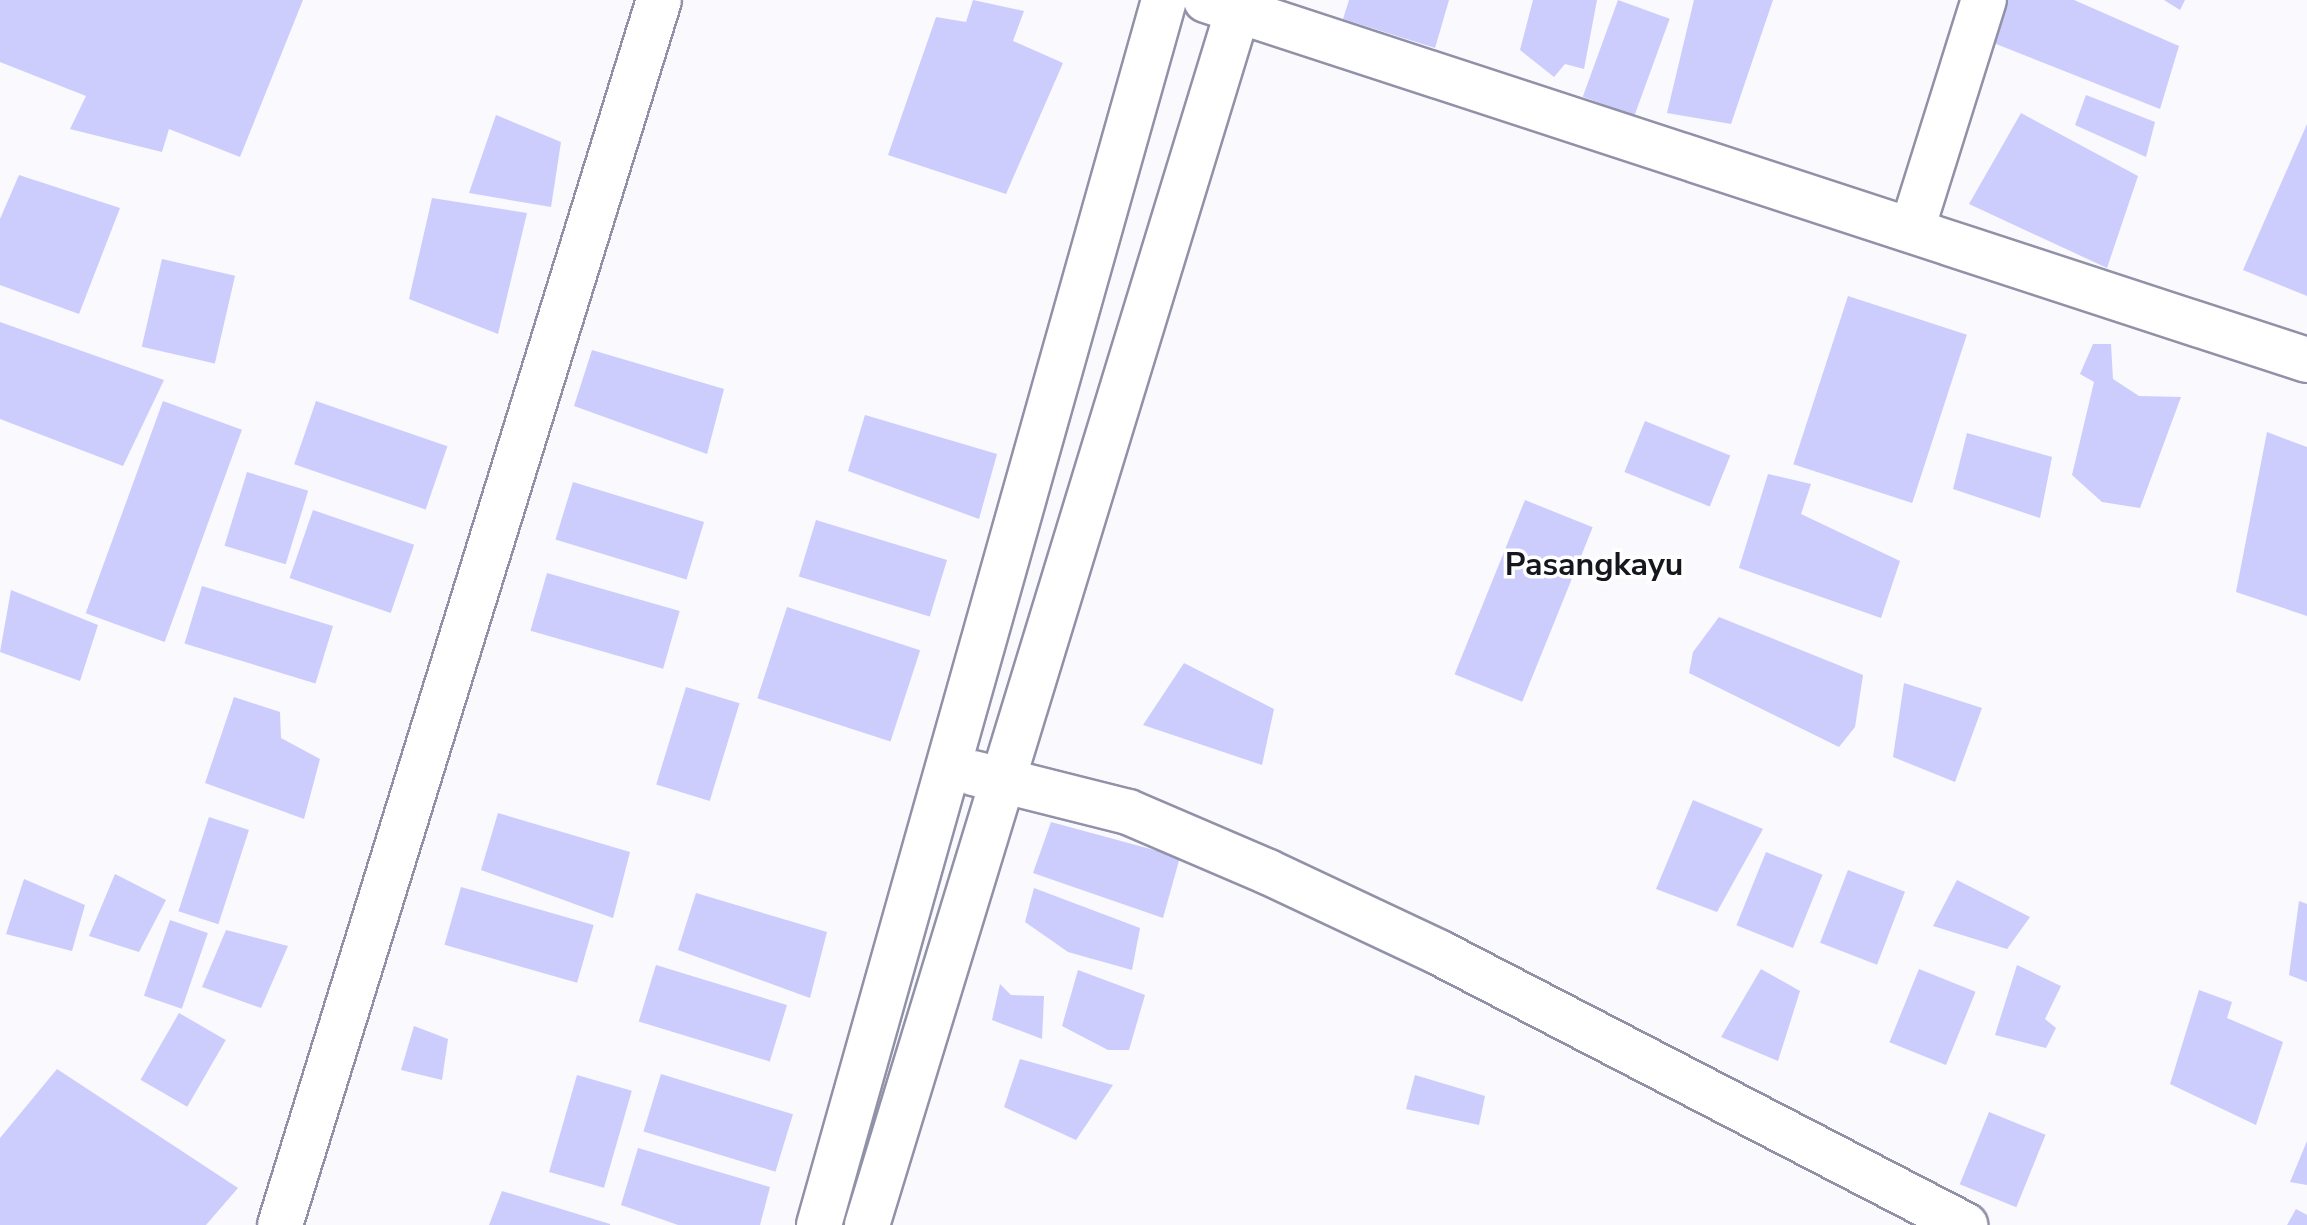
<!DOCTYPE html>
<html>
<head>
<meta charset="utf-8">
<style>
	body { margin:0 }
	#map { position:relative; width:2307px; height:1225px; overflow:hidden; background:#f9f9fe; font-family:"Nunito Sans",sans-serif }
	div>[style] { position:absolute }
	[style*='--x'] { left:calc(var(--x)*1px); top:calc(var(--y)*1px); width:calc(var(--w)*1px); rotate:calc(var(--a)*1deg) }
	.building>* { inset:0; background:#cccdfd; transform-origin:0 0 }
	.roads { filter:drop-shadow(2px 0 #9191a8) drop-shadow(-2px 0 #9191a8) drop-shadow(0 2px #9191a8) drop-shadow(0 -2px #9191a8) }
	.street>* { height:44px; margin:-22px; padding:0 22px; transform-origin:22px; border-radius:22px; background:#fff }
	span { translate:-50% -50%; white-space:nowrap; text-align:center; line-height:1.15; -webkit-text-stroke:7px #fff; paint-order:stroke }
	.district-label { font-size:32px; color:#16161f; font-weight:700 }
</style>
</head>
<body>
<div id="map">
	<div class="building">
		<div style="clip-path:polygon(0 0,303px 0,240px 157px,169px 129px,162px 152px,70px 129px,86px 96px,0 62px)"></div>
		<div style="clip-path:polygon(973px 0,1024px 11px,1013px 41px,1063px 63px,1006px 194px,888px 155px,936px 17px,966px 22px)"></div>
		<div style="clip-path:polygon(1349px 0,1449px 0,1435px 48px,1343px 19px)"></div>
		<div style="clip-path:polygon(1533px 0,1597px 0,1584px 69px,1565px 64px,1554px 77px,1520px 50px)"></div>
		<div style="left:1618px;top:0;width:55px;height:103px;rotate:20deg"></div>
		<div style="clip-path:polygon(1694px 0,1773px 0,1731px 124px,1667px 113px)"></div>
		<div style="clip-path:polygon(2007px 0,2074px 0,2179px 46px,2160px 109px,1991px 42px)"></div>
		<div style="clip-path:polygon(2164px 0,2185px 0,2180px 10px)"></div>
		<div style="clip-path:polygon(2086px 95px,2155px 122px,2146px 157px,2075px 125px)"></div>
		<div style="clip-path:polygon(2021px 113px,2138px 176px,2107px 268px,1969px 204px)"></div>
		<div style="clip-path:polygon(496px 115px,561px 142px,551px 207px,469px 193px)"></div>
		<div style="clip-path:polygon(2307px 124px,2307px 296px,2243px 270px)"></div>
		<div style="clip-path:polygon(19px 175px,120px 208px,79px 314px,0 285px,0 219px)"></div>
		<div style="clip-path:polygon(432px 198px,527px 213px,498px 334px,409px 299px)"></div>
		<div style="left:162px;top:259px;width:75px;height:90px;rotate:13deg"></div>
		<div style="left:1848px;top:296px;width:125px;height:177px;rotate:18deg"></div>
		<div style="clip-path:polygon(0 322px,164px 380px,123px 466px,0 419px)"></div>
		<div style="clip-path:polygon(2093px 344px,2111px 344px,2113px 379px,2139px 396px,2181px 397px,2140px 508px,2102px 502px,2072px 475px,2094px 382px,2080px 374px)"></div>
		<div style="clip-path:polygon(592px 350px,724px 389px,707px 454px,574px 406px)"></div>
		<div style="left:163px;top:401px;width:84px;height:226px;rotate:20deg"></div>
		<div style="left:316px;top:401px;width:139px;height:67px;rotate:19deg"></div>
		<div style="clip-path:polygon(865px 415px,997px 454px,979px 519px,848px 471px)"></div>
		<div style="left:1645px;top:421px;width:92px;height:55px;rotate:22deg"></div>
		<div style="clip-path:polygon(2267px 432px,2307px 447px,2307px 616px,2236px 592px)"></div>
		<div style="clip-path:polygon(1967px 433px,2052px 457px,2040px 518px,1953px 489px)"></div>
		<div style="left:247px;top:472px;width:64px;height:77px;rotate:17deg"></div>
		<div style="clip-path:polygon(1768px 474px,1811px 484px,1801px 514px,1900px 561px,1881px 618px,1739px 568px)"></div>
		<div style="left:573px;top:482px;width:137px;height:60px;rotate:17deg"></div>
		<div style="left:1525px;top:500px;width:73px;height:188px;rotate:22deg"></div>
		<div style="left:313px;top:510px;width:107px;height:72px;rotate:19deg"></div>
		<div style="left:816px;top:520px;width:137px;height:59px;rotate:17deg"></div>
		<div style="left:547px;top:573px;width:138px;height:60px;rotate:16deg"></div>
		<div style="left:202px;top:586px;width:137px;height:60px;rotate:17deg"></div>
		<div style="clip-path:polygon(11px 590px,98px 625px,80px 681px,0 652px)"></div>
		<div style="left:787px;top:607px;width:140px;height:96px;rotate:18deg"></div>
		<div style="clip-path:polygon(1719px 617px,1863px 675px,1855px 727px,1839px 747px,1689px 673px,1693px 652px)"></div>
		<div style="clip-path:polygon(1184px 663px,1274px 709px,1262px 765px,1143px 725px)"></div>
		<div style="clip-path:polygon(1904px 683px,1982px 708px,1955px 782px,1893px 757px)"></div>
		<div style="left:686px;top:687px;width:56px;height:102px;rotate:17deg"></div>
		<div style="clip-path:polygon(234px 697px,280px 712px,281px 738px,320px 759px,304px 819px,205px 783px)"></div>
		<div style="clip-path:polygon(1693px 800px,1763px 829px,1717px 912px,1656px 889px)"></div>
		<div style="clip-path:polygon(498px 813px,630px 852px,613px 918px,481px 870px)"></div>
		<div style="left:209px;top:817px;width:42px;height:99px;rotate:18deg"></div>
		<div style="clip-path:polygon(1051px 822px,1180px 857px,1163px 918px,1033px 873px)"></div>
		<div style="left:1766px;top:852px;width:61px;height:79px;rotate:22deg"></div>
		<div style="left:1848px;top:870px;width:61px;height:78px;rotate:21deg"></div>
		<div style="clip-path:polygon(115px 874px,166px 900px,139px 952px,89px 936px)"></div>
		<div style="clip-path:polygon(24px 879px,85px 905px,72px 951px,6px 934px)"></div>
		<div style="clip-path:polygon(1957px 880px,2030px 917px,2007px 949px,1933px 926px)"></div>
		<div style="left:461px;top:887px;width:138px;height:60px;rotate:16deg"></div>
		<div style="clip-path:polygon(1034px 888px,1140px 928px,1132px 970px,1068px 952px,1025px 922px)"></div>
		<div style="clip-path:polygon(696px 893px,827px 932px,810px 998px,678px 950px)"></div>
		<div style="clip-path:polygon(2299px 901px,2307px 904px,2307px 982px,2289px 975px)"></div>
		<div style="left:170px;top:920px;width:40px;height:80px;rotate:19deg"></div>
		<div style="clip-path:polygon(226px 930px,288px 946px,261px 1008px,202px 987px)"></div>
		<div style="left:656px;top:965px;width:137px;height:59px;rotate:17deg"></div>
		<div style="clip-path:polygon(2017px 965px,2061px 986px,2045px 1019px,2056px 1028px,2046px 1048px,1995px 1035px)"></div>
		<div style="clip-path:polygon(1761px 969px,1800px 991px,1778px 1061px,1721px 1037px)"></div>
		<div style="left:1919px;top:969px;width:61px;height:79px;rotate:22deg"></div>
		<div style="clip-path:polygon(1078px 970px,1145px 995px,1129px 1050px,1108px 1050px,1062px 1026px)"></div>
		<div style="clip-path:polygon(1000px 984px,1011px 995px,1044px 996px,1042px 1039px,992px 1020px)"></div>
		<div style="clip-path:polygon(2199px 990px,2232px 1002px,2227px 1018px,2283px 1042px,2256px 1125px,2170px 1084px)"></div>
		<div style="left:179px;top:1013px;width:54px;height:77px;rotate:30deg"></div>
		<div style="clip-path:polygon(414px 1026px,448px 1039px,442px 1080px,401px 1070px)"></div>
		<div style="clip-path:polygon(1020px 1059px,1113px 1085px,1076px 1140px,1004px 1107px)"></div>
		<div style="clip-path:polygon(57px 1069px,238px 1188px,206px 1225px,0 1225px,0 1138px)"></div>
		<div style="left:661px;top:1074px;width:138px;height:60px;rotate:17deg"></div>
		<div style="left:577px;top:1075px;width:57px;height:101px;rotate:16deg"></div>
		<div style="clip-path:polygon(1415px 1075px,1485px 1096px,1479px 1125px,1406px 1109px)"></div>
		<div style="left:1989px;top:1112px;width:61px;height:78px;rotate:22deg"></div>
		<div style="clip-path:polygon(2307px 1141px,2307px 1185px,2290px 1182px)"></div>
		<div style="clip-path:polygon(638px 1148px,770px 1187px,760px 1225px,678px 1225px,621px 1205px)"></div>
		<div style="clip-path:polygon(502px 1191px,610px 1224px,610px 1225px,489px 1225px)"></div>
		<div style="clip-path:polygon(2296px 1209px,2307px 1215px,2307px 1225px,2287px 1225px)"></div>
	</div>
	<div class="roads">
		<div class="street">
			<div style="--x:1206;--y:0;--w:1158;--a:18.11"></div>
			<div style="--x:1913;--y:226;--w:237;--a:-72.6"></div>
			<div style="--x:973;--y:773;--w:160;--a:14.1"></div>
			<div style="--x:1128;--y:812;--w:152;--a:23.2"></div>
			<div style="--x:1268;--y:872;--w:188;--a:25.2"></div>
			<div style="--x:1438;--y:952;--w:594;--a:27.39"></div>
			<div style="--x:280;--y:1225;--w:1282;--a:-72.81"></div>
			<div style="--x:819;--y:1225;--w:1273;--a:-74.27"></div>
			<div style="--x:867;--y:1225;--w:1281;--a:-73.02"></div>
		</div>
	</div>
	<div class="district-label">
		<span style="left:1594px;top:565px">Pasangkayu</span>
	</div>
</div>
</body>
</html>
